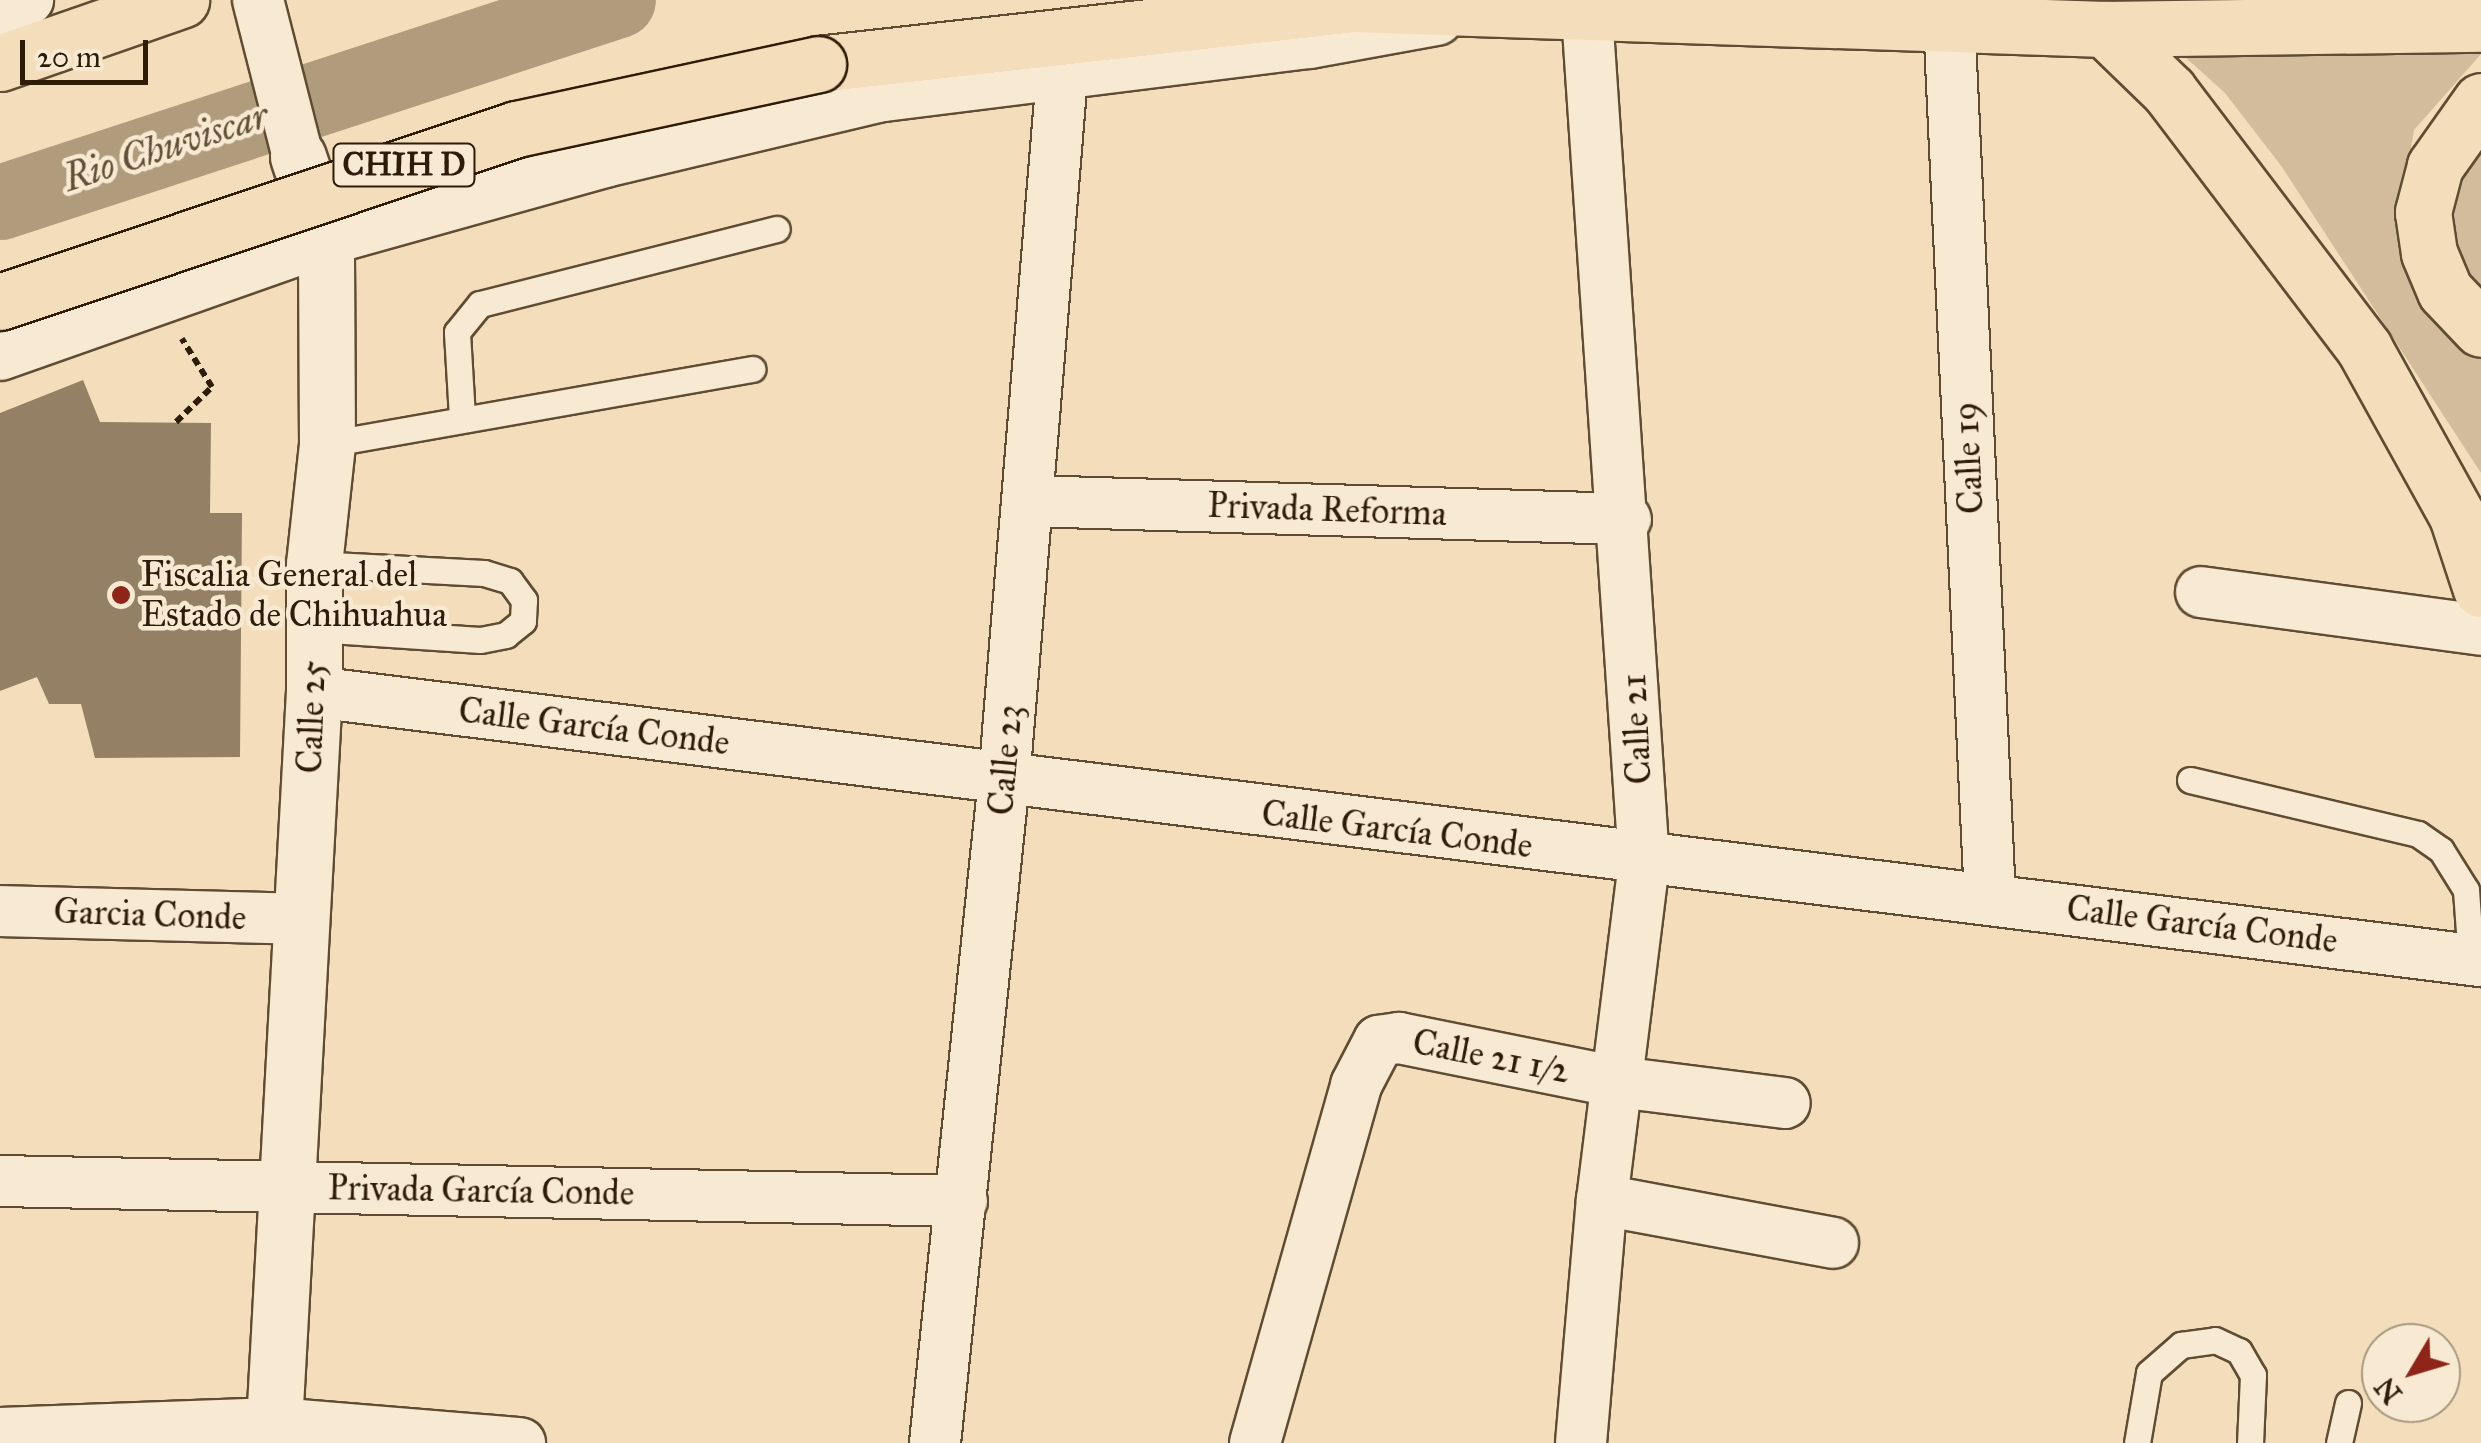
<!DOCTYPE html>
<html>
<head>
<meta charset="utf-8">
<style>
	body { margin:0 }
	#map { position:relative; width:2481px; height:1443px; overflow:hidden; background:#f3ddba; font-family:"IM FELL Great Primer",serif }
	div>[style] { position:absolute }
	[style*='--x'] { left:calc(var(--x)*1px); top:calc(var(--y)*1px); width:calc(var(--w)*1px); rotate:calc(var(--a)*1deg) }
	.green>* { inset:0; background:#d2bc9b }
	.river>* { height:75px; margin:-37.5px; padding:0 37.5px; transform-origin:37.5px; border-radius:37.5px; background:#b09b7d }
	.building>* { inset:0; background:#948064 }
	.path>* { height:6px; margin-top:-3px; transform-origin:0; background:repeating-linear-gradient(90deg,#2e1c06 0 8px,transparent 0 13px) }
	.roads { filter:drop-shadow(2px 0 #5f4c33) drop-shadow(-2px 0 #5f4c33) drop-shadow(0 2px #5f4c33) drop-shadow(0 -2px #5f4c33) }
	.lane>* { height:25px; margin:-12.5px; padding:0 12.5px; transform-origin:12.5px; border-radius:12.5px; background:#f7e9d2 }
	.street>* { height:50px; margin:-25px; padding:0 25px; transform-origin:25px; border-radius:25px; background:#f7e9d2 }
	.secondary>* { height:55px; margin:-27.5px; padding:0 27.5px; transform-origin:27.5px; border-radius:27.5px; background:#f7e9d2 }
	.primary>* { height:55px; margin:-27.5px; padding:0 27.5px; transform-origin:27.5px; border-radius:27.5px; background:#f3ddba }
	.bridges { filter:drop-shadow(2px 0 #2e1c06) drop-shadow(-2px 0 #2e1c06) drop-shadow(0 2px #2e1c06) drop-shadow(0 -2px #2e1c06) }
	.primary-bridge>* { height:55px; margin:-27.5px; padding:0 27.5px; transform-origin:27.5px; border-radius:27.5px; background:#f3ddba }
	.dots>* { width:28px; height:28px; translate:-50% -50%; box-sizing:border-box; border:5px solid #f7e9d2; border-radius:50% }
	span { translate:-50% -50%; white-space:nowrap; text-align:center; line-height:1.15; -webkit-text-stroke:9px #f7e9d2; paint-order:stroke }
	.shield-label span { padding:2px 8px; background:#f7e9d2; border:2px solid; border-radius:8px; -webkit-text-stroke-width:0 }
	.shield-label { font-size:32px; color:#2e1c06; font-weight:700 }
	.street-label { font-size:35px; color:#2e1c06 }
	.poi-label { font-size:35px; color:#2e1c06 }
	.left { translate:0 -50%; text-align:left }
	.water-label { font-size:38px; color:#624f36; font-style:italic }
	.north { position:absolute; left:2361px; top:1323px; width:100px; height:100px; box-sizing:border-box; background:#f7e9d2; border:2px solid #a79780; border-radius:50%; rotate:232deg; font-size:28px; font-weight:700; line-height:40px; text-align:center; color:#2e1c06 }
	.north::after { content:''; display:block; margin:auto; width:35px; height:45px; background:#8f2418; clip-path:polygon(50% 0,100% 100%,50% 72%,0 100%) }
	.scale { position:absolute; left:20px; top:40px; width:128px; height:45px; box-sizing:border-box; border:5px solid #2e1c06; border-top:0; padding-left:12px; font-size:30px; line-height:35px; white-space:nowrap; color:#2e1c06; -webkit-text-stroke:8px #f7e9d2; paint-order:stroke }
</style>
</head>
<body>
<div id="map">
	<div class="green">
		<div style="clip-path:polygon(2481px 45px,2481px 54px,2414px 130px,2403px 194px,2481px 352px,2481px 473px,2282px 167px,2225px 93px,2184px 56px)"></div>
		<div style="clip-path:polygon(2481px 133px,2481px 304px,2454px 251px,2449px 180px)"></div>
	</div>
	<div class="river">
		<div style="--x:0;--y:202;--w:650;--a:-18.1"></div>
	</div>
	<div class="building">
		<div style="clip-path:polygon(83px 380px,100px 422px,211px 423px,210px 513px,242px 513px,240px 757px,95px 758px,81px 704px,49px 704px,37px 677px,0 691px,0 413px)"></div>
	</div>
	<div class="path">
		<div style="--x:176;--y:422;--w:50;--a:-44.2"></div>
		<div style="--x:212;--y:387;--w:57;--a:-122"></div>
	</div>
	<div class="roads">
		<div class="lane">
			<div style="--x:462;--y:417;--w:85;--a:-93.4"></div>
			<div style="--x:457;--y:332;--w:36;--a:-51"></div>
			<div style="--x:480;--y:304;--w:306;--a:-14.2"></div>
			<div style="--x:327;--y:444;--w:432;--a:-10"></div>
			<div style="--x:314;--y:564;--w:170;--a:3"></div>
			<div style="--x:484;--y:573;--w:27;--a:17"></div>
			<div style="--x:510;--y:581;--w:24;--a:54"></div>
			<div style="--x:524;--y:600;--w:21;--a:93"></div>
			<div style="--x:523;--y:621;--w:22;--a:141"></div>
			<div style="--x:506;--y:635;--w:26;--a:169"></div>
			<div style="--x:480;--y:640;--w:165;--a:-176.2"></div>
			<div style="--x:2190;--y:780;--w:234;--a:13.3"></div>
			<div style="--x:2418;--y:834;--w:28;--a:35"></div>
			<div style="--x:2441;--y:850;--w:47;--a:58"></div>
			<div style="--x:2466;--y:890;--w:70;--a:85.9"></div>
			<div style="--x:2137;--y:1443;--w:71;--a:-80.3"></div>
			<div style="--x:2149;--y:1373;--w:43;--a:-41.2"></div>
			<div style="--x:2181;--y:1345;--w:34;--a:-8"></div>
			<div style="--x:2215;--y:1340;--w:26;--a:25"></div>
			<div style="--x:2239;--y:1351;--w:28;--a:60"></div>
			<div style="--x:2253;--y:1375;--w:68;--a:92.5"></div>
			<div style="--x:2339;--y:1443;--w:41;--a:-77.3"></div>
		</div>
		<div class="street">
			<div style="--x:258;--y:0;--w:162;--a:75.7"></div>
			<div style="--x:0;--y:10;--w:30;--a:-20"></div>
			<div style="--x:1949;--y:19;--w:879;--a:87.33"></div>
			<div style="--x:0;--y:355;--w:346;--a:-19.4"></div>
			<div style="--x:326;--y:240;--w:290;--a:-15.6"></div>
			<div style="--x:605;--y:162;--w:286;--a:-13.4"></div>
			<div style="--x:883;--y:96;--w:430;--a:-7.1"></div>
			<div style="--x:1310;--y:43;--w:129;--a:-10.3"></div>
			<div style="--x:1029;--y:501;--w:597;--a:1.73"></div>
			<div style="--x:2201;--y:592;--w:283;--a:7.7"></div>
			<div style="--x:314;--y:692;--w:2184;--a:7.08"></div>
			<div style="--x:0;--y:911;--w:301;--a:1.5"></div>
			<div style="--x:0;--y:1181;--w:962;--a:1.19"></div>
			<div style="--x:1602;--y:1200;--w:235;--a:10.5"></div>
			<div style="--x:0;--y:1433;--w:275;--a:-2.1"></div>
			<div style="--x:275;--y:1423;--w:246;--a:4.7"></div>
			<div style="--x:935;--y:1443;--w:667;--a:-84.06"></div>
			<div style="--x:1004;--y:780;--w:706;--a:-85.29"></div>
			<div style="--x:1255;--y:1443;--w:372;--a:-74.2"></div>
			<div style="--x:1356;--y:1085;--w:50;--a:-62.4"></div>
			<div style="--x:1379;--y:1041;--w:20;--a:-9"></div>
			<div style="--x:1399;--y:1038;--w:223;--a:11.4"></div>
			<div style="--x:1618;--y:1082;--w:168;--a:7.2"></div>
			<div style="--x:1581;--y:1443;--w:244;--a:-85.1"></div>
			<div style="--x:1602;--y:1200;--w:342;--a:-82.9"></div>
			<div style="--x:1644;--y:861;--w:849;--a:-93.85"></div>
		</div>
		<div class="secondary">
			<div style="--x:273;--y:1443;--w:752;--a:-86.88"></div>
			<div style="--x:314;--y:692;--w:128;--a:-90"></div>
			<div style="--x:314;--y:564;--w:121;--a:-83.8"></div>
			<div style="--x:327;--y:444;--w:204;--a:-90.3"></div>
			<div style="--x:326;--y:240;--w:88;--a:-108.6"></div>
		</div>
		<div class="primary">
			<div style="--x:2105;--y:29;--w:89;--a:44.1"></div>
			<div style="--x:2169;--y:91;--w:323;--a:52.8"></div>
			<div style="--x:2364;--y:348;--w:192;--a:61"></div>
			<div style="--x:2457;--y:516;--w:77;--a:71.8"></div>
			<div style="--x:0;--y:63;--w:192;--a:-19.2"></div>
			<div style="--x:818;--y:64;--w:539;--a:-6.39"></div>
			<div style="--x:1354;--y:4;--w:751;--a:1.91"></div>
			<div style="--x:2105;--y:29;--w:376;--a:-0.8"></div>
			<div style="--x:2481;--y:101;--w:80;--a:125.3"></div>
			<div style="--x:2435;--y:166;--w:48;--a:104.6"></div>
			<div style="--x:2423;--y:212;--w:41;--a:81.7"></div>
			<div style="--x:2429;--y:253;--w:41;--a:67.2"></div>
			<div style="--x:2445;--y:291;--w:52;--a:46.5"></div>
		</div>
	</div>
	<div class="bridges">
		<div class="primary-bridge">
			<div style="--x:0;--y:302;--w:544;--a:-18.53"></div>
			<div style="--x:516;--y:129;--w:309;--a:-12.1"></div>
		</div>
	</div>
	<div class="dots">
		<div style="left:121px;top:595px;background:#8f2418"></div>
	</div>
	<div class="shield-label">
		<span style="left:404px;top:165px">CHIH D</span>
	</div>
	<div class="street-label">
		<span style="left:1969px;top:458px;rotate:-93deg">Calle 19</span>
		<span style="left:1327px;top:510px;rotate:2deg">Privada Reforma</span>
		<span style="left:312px;top:717px;rotate:-88deg">Calle 25</span>
		<span style="left:594px;top:727px;rotate:7deg">Calle García Conde</span>
		<span style="left:1637px;top:729px;rotate:-93deg">Calle 21</span>
		<span style="left:1006px;top:760px;rotate:-85deg">Calle 23</span>
		<span style="left:1397px;top:830px;rotate:7deg">Calle García Conde</span>
		<span style="left:150px;top:915px;rotate:2deg">Garcia Conde</span>
		<span style="left:2202px;top:925px;rotate:7deg">Calle García Conde</span>
		<span style="left:1491px;top:1057px;rotate:11deg">Calle 21 1/2</span>
		<span style="left:481px;top:1191px;rotate:1deg">Privada García Conde</span>
	</div>
	<div class="poi-label">
		<span class="left" style="left:141px;top:595px">Fiscalia General del<br>Estado de Chihuahua</span>
	</div>
	<div class="water-label">
		<span style="left:166px;top:147px;rotate:-18deg">Rio Chuviscar</span>
	</div>
	<div class="north">N</div>
	<div class="scale">20 m</div>
</div>
</body>
</html>
